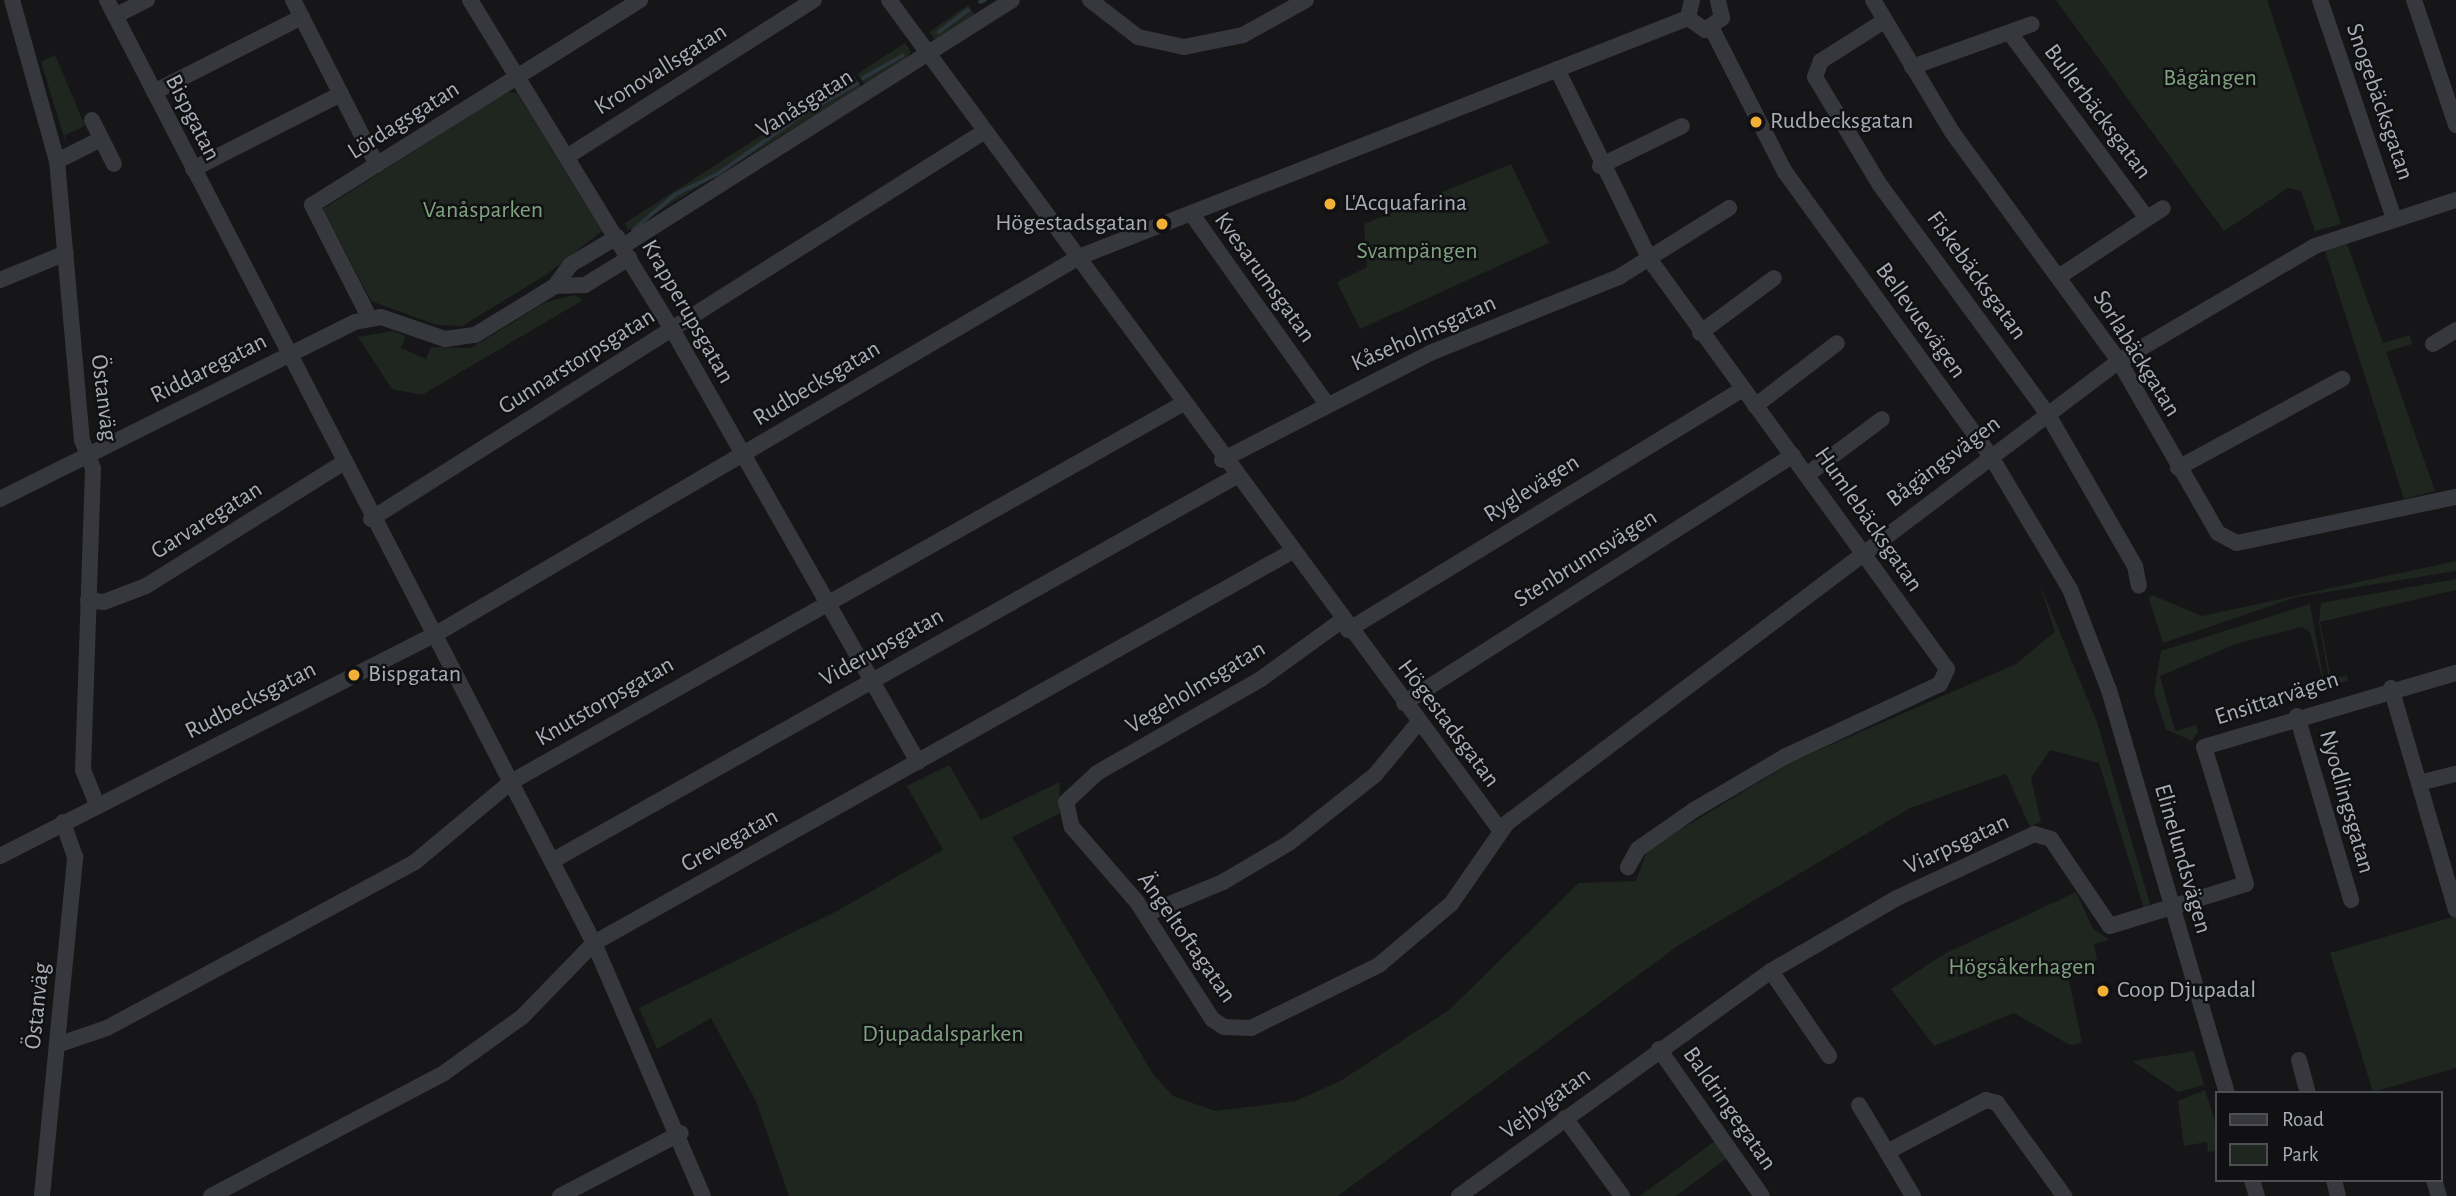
<!DOCTYPE html>
<html>
<head>
<meta charset="utf-8">
<style>
	body { margin:0 }
	#map { position:relative; width:2456px; height:1196px; overflow:hidden; background:#161618; font-family:"Alegreya Sans",sans-serif }
	div>[style] { position:absolute }
	[style*='--x'] { left:calc(var(--x)*1px); top:calc(var(--y)*1px); width:calc(var(--w)*1px); rotate:calc(var(--a)*1deg) }
	.green>* { inset:0; background:#1e261f; transform-origin:0 0 }
	.stream>* { height:3.5px; margin:-1.75px; padding:0 1.75px; transform-origin:1.75px; border-radius:1.75px; background:#2c353c }
	.minor>* { height:16px; margin:-8px; padding:0 8px; transform-origin:8px; border-radius:8px; background:#37383d }
	.dots>* { width:19px; height:19px; translate:-50% -50%; box-sizing:border-box; border:4px solid #111113; border-radius:50% }
	span { translate:-50% -50%; white-space:nowrap; text-align:center; line-height:1.15; -webkit-text-stroke:5px #111113; paint-order:stroke }
	.street-label { font-size:24px; color:#a8adb8 }
	.park-label { font-size:24px; color:#7fa381 }
	.poi-label { font-size:24px; color:#a8adb8 }
	.left { translate:0 -50%; text-align:left }
	.right { translate:-100% -50%; text-align:right }
	.legend { position:absolute; left:2215px; top:1091px; width:228px; height:91px; box-sizing:border-box; background:#111113; border:2px solid #4d4f55; margin:0; padding:9px 12px; list-style:none; font-size:21px; color:#a8adb8 }
	.legend li { display:flex; align-items:center; gap:14px; height:35px }
	.legend b { width:35px; border:2px solid #4d4f55 }
</style>
</head>
<body>
<div id="map">
	<div class="green">
		<div style="clip-path:polygon(2056px 0,2267px 0,2341px 224px,2315px 231px,2301px 191px,2288px 188px,2224px 231px)"></div>
		<div style="left:968px;top:5px;width:12px;height:47px;rotate:55deg"></div>
		<div style="clip-path:polygon(905px 43px,911px 52px,905px 59px,865px 85px,857px 74px)"></div>
		<div style="clip-path:polygon(55px 55px,85px 126px,65px 135px,67px 147px,41px 62px)"></div>
		<div style="clip-path:polygon(854px 76px,861px 87px,628px 230px,625px 223px)"></div>
		<div style="clip-path:polygon(507px 92px,517px 93px,602px 231px,546px 275px,462px 326px,437px 325px,371px 301px,323px 209px)"></div>
		<div style="clip-path:polygon(1511px 164px,1549px 243px,1360px 329px,1337px 282px,1367px 267px,1364px 224px)"></div>
		<div style="clip-path:polygon(2347px 244px,2383px 343px,2410px 335px,2412px 344px,2386px 352px,2435px 491px,2404px 499px,2325px 251px)"></div>
		<div style="clip-path:polygon(575px 295px,583px 300px,422px 395px,392px 389px,358px 337px,393px 331px,406px 336px,401px 348px,426px 359px,431px 347px,471px 348px,546px 302px)"></div>
		<div style="clip-path:polygon(2456px 561px,2456px 571px,2296px 597px,2163px 643px,2149px 599px,2152px 595px,2202px 616px)"></div>
		<div style="clip-path:polygon(2456px 579px,2456px 590px,2320px 622px,2331px 679px,2347px 675px,2348px 681px,2330px 685px,2319px 622px,2321px 603px)"></div>
		<div style="clip-path:polygon(2039px 582px,2097px 722px,2150px 904px,2144px 909px,2099px 763px,2050px 750px,2031px 778px,2041px 822px,2030px 827px,2006px 774px,1910px 808px,1679px 945px,1338px 1196px,789px 1196px,756px 1101px,711px 1018px,657px 1049px,639px 1008px,839px 910px,943px 850px,907px 786px,949px 765px,981px 820px,1060px 782px,1059px 814px,1012px 837px,1153px 1074px,1173px 1096px,1215px 1111px,1296px 1101px,1342px 1080px,1449px 1010px,1579px 883px,1636px 881px,1647px 850px,1794px 761px,2016px 664px,2055px 632px)"></div>
		<div style="clip-path:polygon(2310px 604px,2325px 688px,2310px 632px,2302px 627px,2238px 643px,2160px 676px,2175px 731px,2196px 725px,2198px 731px,2192px 741px,2166px 729px,2154px 693px,2161px 651px)"></div>
		<div style="clip-path:polygon(2076px 892px,2093px 929px,2110px 940px,2094px 944px,2097px 960px,2067px 970px,2082px 1043px,2070px 1045px,2014px 1013px,1934px 1046px,1891px 989px,1944px 954px)"></div>
		<div style="clip-path:polygon(2456px 916px,2456px 1068px,2373px 1092px,2330px 953px)"></div>
		<div style="clip-path:polygon(2194px 1051px,2204px 1085px,2178px 1092px,2132px 1061px)"></div>
		<div style="clip-path:polygon(2205px 1090px,2216px 1125px,2216px 1151px,2208px 1152px,2207px 1142px,2184px 1146px,2178px 1101px)"></div>
		<div style="clip-path:polygon(1715px 1141px,1727px 1158px,1676px 1196px,1640px 1196px)"></div>
	</div>
	<div class="stream">
		<div style="--x:980;--y:2;--w:5;--a:-22"></div>
		<div style="--x:939;--y:32;--w:36;--a:-37"></div>
		<div style="--x:863;--y:78;--w:45;--a:-29.4"></div>
		<div style="--x:817;--y:106;--w:46;--a:-28.8"></div>
		<div style="--x:633;--y:230;--w:56;--a:-39.9"></div>
		<div style="--x:676;--y:194;--w:47;--a:-25.5"></div>
		<div style="--x:718;--y:174;--w:113;--a:-35.2"></div>
	</div>
	<div class="minor">
		<div style="--x:12;--y:0;--w:167;--a:74.4"></div>
		<div style="--x:57;--y:161;--w:280;--a:84.9"></div>
		<div style="--x:82;--y:440;--w:31;--a:69"></div>
		<div style="--x:93;--y:469;--w:301;--a:91.9"></div>
		<div style="--x:83;--y:770;--w:38;--a:68"></div>
		<div style="--x:107;--y:0;--w:1061;--a:62.69"></div>
		<div style="--x:594;--y:943;--w:275;--a:66.7"></div>
		<div style="--x:293;--y:0;--w:185;--a:63"></div>
		<div style="--x:470;--y:0;--w:386;--a:58.5"></div>
		<div style="--x:672;--y:329;--w:498;--a:60.4"></div>
		<div style="--x:889;--y:0;--w:1031;--a:53.64"></div>
		<div style="--x:1090;--y:0;--w:61;--a:37.6"></div>
		<div style="--x:1138;--y:37;--w:47;--a:12.3"></div>
		<div style="--x:1184;--y:47;--w:60;--a:-11.5"></div>
		<div style="--x:1243;--y:35;--w:72;--a:-29.1"></div>
		<div style="--x:1692;--y:0;--w:18;--a:103"></div>
		<div style="--x:1688;--y:18;--w:21;--a:35"></div>
		<div style="--x:1705;--y:30;--w:21;--a:-35"></div>
		<div style="--x:1722;--y:18;--w:18;--a:-103"></div>
		<div style="--x:1873;--y:0;--w:154;--a:59.1"></div>
		<div style="--x:1952;--y:132;--w:283;--a:53.9"></div>
		<div style="--x:2119;--y:361;--w:198;--a:60.1"></div>
		<div style="--x:2218;--y:533;--w:21;--a:28"></div>
		<div style="--x:2237;--y:543;--w:224;--a:-11.9"></div>
		<div style="--x:2320;--y:0;--w:231;--a:71.3"></div>
		<div style="--x:2414;--y:0;--w:132;--a:71.4"></div>
		<div style="--x:115;--y:16;--w:36;--a:-27"></div>
		<div style="--x:1884;--y:21;--w:75;--a:147.6"></div>
		<div style="--x:1821;--y:61;--w:17;--a:111"></div>
		<div style="--x:1815;--y:77;--w:126;--a:59"></div>
		<div style="--x:1880;--y:185;--w:283;--a:53.8"></div>
		<div style="--x:2047;--y:413;--w:177;--a:60.1"></div>
		<div style="--x:2135;--y:566;--w:20;--a:79"></div>
		<div style="--x:1712;--y:29;--w:161;--a:63"></div>
		<div style="--x:1785;--y:172;--w:349;--a:54.1"></div>
		<div style="--x:1990;--y:455;--w:156;--a:59.2"></div>
		<div style="--x:2070;--y:589;--w:108;--a:68.9"></div>
		<div style="--x:2109;--y:690;--w:420;--a:73.7"></div>
		<div style="--x:2010;--y:33;--w:230;--a:53.5"></div>
		<div style="--x:1912;--y:67;--w:127;--a:-19.7"></div>
		<div style="--x:1557;--y:69;--w:212;--a:64"></div>
		<div style="--x:1650;--y:260;--w:505;--a:54.01"></div>
		<div style="--x:1947;--y:669;--w:17;--a:115"></div>
		<div style="--x:1940;--y:684;--w:170;--a:154.9"></div>
		<div style="--x:1786;--y:756;--w:107;--a:149.6"></div>
		<div style="--x:1694;--y:810;--w:68;--a:145.1"></div>
		<div style="--x:1638;--y:849;--w:21;--a:119"></div>
		<div style="--x:154;--y:92;--w:166;--a:-26.9"></div>
		<div style="--x:92;--y:120;--w:49;--a:63.4"></div>
		<div style="--x:568;--y:156;--w:291;--a:-32.4"></div>
		<div style="--x:57;--y:161;--w:49;--a:-26.6"></div>
		<div style="--x:1600;--y:166;--w:91;--a:-26"></div>
		<div style="--x:193;--y:169;--w:166;--a:-26.9"></div>
		<div style="--x:1191;--y:213;--w:233;--a:54.6"></div>
		<div style="--x:623;--y:246;--w:460;--a:-32.3"></div>
		<div style="--x:2060;--y:276;--w:123;--a:-33.4"></div>
		<div style="--x:0;--y:280;--w:71;--a:-22.2"></div>
		<div style="--x:555;--y:286;--w:30;--a:-2"></div>
		<div style="--x:585;--y:285;--w:52;--a:-31.5"></div>
		<div style="--x:369;--y:317;--w:126;--a:-117"></div>
		<div style="--x:312;--y:205;--w:387;--a:-32"></div>
		<div style="--x:1700;--y:333;--w:92;--a:-36.6"></div>
		<div style="--x:2433;--y:344;--w:27;--a:-31"></div>
		<div style="--x:1755;--y:406;--w:103;--a:-37.5"></div>
		<div style="--x:1222;--y:460;--w:234;--a:-27.2"></div>
		<div style="--x:1430;--y:353;--w:204;--a:-21.9"></div>
		<div style="--x:1619;--y:277;--w:130;--a:-32.1"></div>
		<div style="--x:2178;--y:468;--w:187;--a:-28.5"></div>
		<div style="--x:1808;--y:474;--w:92;--a:-36.6"></div>
		<div style="--x:0;--y:499;--w:397;--a:-26.5"></div>
		<div style="--x:355;--y:322;--w:26;--a:-11"></div>
		<div style="--x:381;--y:317;--w:68;--a:19"></div>
		<div style="--x:445;--y:339;--w:30;--a:-8"></div>
		<div style="--x:475;--y:335;--w:94;--a:-31.5"></div>
		<div style="--x:555;--y:286;--w:26;--a:-54"></div>
		<div style="--x:570;--y:265;--w:55;--a:-30.8"></div>
		<div style="--x:371;--y:519;--w:726;--a:-32.29"></div>
		<div style="--x:88;--y:600;--w:16;--a:7"></div>
		<div style="--x:104;--y:602;--w:45;--a:-20.9"></div>
		<div style="--x:146;--y:586;--w:232;--a:-32"></div>
		<div style="--x:1341;--y:621;--w:99;--a:144.1"></div>
		<div style="--x:1261;--y:679;--w:189;--a:150.2"></div>
		<div style="--x:1097;--y:773;--w:42;--a:136.9"></div>
		<div style="--x:1066;--y:802;--w:26;--a:77"></div>
		<div style="--x:1072;--y:827;--w:99;--a:49.1"></div>
		<div style="--x:1137;--y:902;--w:139;--a:57.3"></div>
		<div style="--x:1212;--y:1019;--w:14;--a:34"></div>
		<div style="--x:1224;--y:1027;--w:27;--a:2"></div>
		<div style="--x:1251;--y:1028;--w:143;--a:-26.2"></div>
		<div style="--x:1379;--y:965;--w:94;--a:-40.3"></div>
		<div style="--x:1451;--y:904;--w:98;--a:-55.3"></div>
		<div style="--x:1507;--y:823;--w:767;--a:-37.05"></div>
		<div style="--x:2119;--y:361;--w:227;--a:-30.4"></div>
		<div style="--x:2315;--y:246;--w:148;--a:-18.1"></div>
		<div style="--x:1348;--y:630;--w:460;--a:-31.4"></div>
		<div style="--x:2391;--y:688;--w:231;--a:73.7"></div>
		<div style="--x:1404;--y:703;--w:461;--a:-32.5"></div>
		<div style="--x:2297;--y:716;--w:192;--a:73.6"></div>
		<div style="--x:2419;--y:783;--w:38;--a:-14"></div>
		<div style="--x:0;--y:856;--w:487;--a:-27"></div>
		<div style="--x:434;--y:635;--w:748;--a:-30.37"></div>
		<div style="--x:1079;--y:257;--w:654;--a:-21.43"></div>
		<div style="--x:552;--y:861;--w:784;--a:-29.35"></div>
		<div style="--x:1146;--y:914;--w:83;--a:-22.6"></div>
		<div style="--x:1223;--y:882;--w:77;--a:-30.6"></div>
		<div style="--x:1289;--y:843;--w:110;--a:-38.3"></div>
		<div style="--x:1375;--y:775;--w:67;--a:-50.4"></div>
		<div style="--x:1771;--y:971;--w:103;--a:55.7"></div>
		<div style="--x:57;--y:1045;--w:53;--a:-18.8"></div>
		<div style="--x:107;--y:1028;--w:350;--a:-28.3"></div>
		<div style="--x:415;--y:862;--w:125;--a:-39.8"></div>
		<div style="--x:511;--y:782;--w:770;--a:-29.39"></div>
		<div style="--x:1659;--y:1049;--w:179;--a:55"></div>
		<div style="--x:2299;--y:1060;--w:34;--a:75"></div>
		<div style="--x:1859;--y:1105;--w:55;--a:59.2"></div>
		<div style="--x:1565;--y:1118;--w:97;--a:53.8"></div>
		<div style="--x:2252;--y:1180;--w:17;--a:73"></div>
		<div style="--x:2334;--y:1180;--w:16;--a:76"></div>
		<div style="--x:2434;--y:1180;--w:17;--a:73"></div>
		<div style="--x:42;--y:1196;--w:341;--a:-84.4"></div>
		<div style="--x:75;--y:857;--w:37;--a:-109"></div>
		<div style="--x:211;--y:1196;--w:263;--a:-27.8"></div>
		<div style="--x:444;--y:1073;--w:96;--a:-35.7"></div>
		<div style="--x:522;--y:1017;--w:103;--a:-45.8"></div>
		<div style="--x:594;--y:943;--w:799;--a:-29.29"></div>
		<div style="--x:560;--y:1196;--w:136;--a:-27.5"></div>
		<div style="--x:1459;--y:1196;--w:385;--a:-35.8"></div>
		<div style="--x:1771;--y:971;--w:146;--a:-30.1"></div>
		<div style="--x:1897;--y:898;--w:151;--a:-25"></div>
		<div style="--x:2034;--y:834;--w:18;--a:16"></div>
		<div style="--x:2051;--y:839;--w:105;--a:55.9"></div>
		<div style="--x:2110;--y:926;--w:142;--a:-17.2"></div>
		<div style="--x:2246;--y:884;--w:143;--a:-107"></div>
		<div style="--x:2204;--y:747;--w:263;--a:-16.4"></div>
		<div style="--x:1913;--y:1196;--w:51;--a:-120.6"></div>
		<div style="--x:1887;--y:1152;--w:112;--a:-27.7"></div>
		<div style="--x:1986;--y:1100;--w:11;--a:15"></div>
		<div style="--x:1997;--y:1103;--w:115;--a:54.2"></div>
	</div>
	<div class="dots">
		<div style="left:1756px;top:122px;background:#f2b134"></div>
		<div style="left:1330px;top:204px;background:#f2b134"></div>
		<div style="left:1162px;top:224px;background:#f2b134"></div>
		<div style="left:354px;top:675px;background:#f2b134"></div>
		<div style="left:2103px;top:991px;background:#f2b134"></div>
	</div>
	<div class="street-label">
		<span style="left:661px;top:70px;rotate:-32deg">Kronovallsgatan</span>
		<span style="left:2379px;top:102px;rotate:71deg">Snogebäcksgatan</span>
		<span style="left:805px;top:104px;rotate:-32deg">Vanåsgatan</span>
		<span style="left:2097px;top:112px;rotate:53deg">Bullerbäcksgatan</span>
		<span style="left:192px;top:118px;rotate:63deg">Bispgatan</span>
		<span style="left:404px;top:121px;rotate:-32deg">Lördagsgatan</span>
		<span style="left:1976px;top:276px;rotate:54deg">Fiskebäcksgatan</span>
		<span style="left:1264px;top:278px;rotate:54deg">Kvesarumsgatan</span>
		<span style="left:687px;top:312px;rotate:60deg">Krapperupsgatan</span>
		<span style="left:1920px;top:321px;rotate:54deg">Bellevuevägen</span>
		<span style="left:1424px;top:334px;rotate:-24deg">Kåseholmsgatan</span>
		<span style="left:2136px;top:354px;rotate:58deg">Sorlabäckgatan</span>
		<span style="left:577px;top:362px;rotate:-32deg">Gunnarstorpsgatan</span>
		<span style="left:209px;top:369px;rotate:-27deg">Riddaregatan</span>
		<span style="left:817px;top:384px;rotate:-31deg">Rudbecksgatan</span>
		<span style="left:103px;top:398px;rotate:83deg">Östanväg</span>
		<span style="left:1944px;top:462px;rotate:-37deg">Bågängsvägen</span>
		<span style="left:1532px;top:489px;rotate:-32deg">Ryglevägen</span>
		<span style="left:1868px;top:520px;rotate:55deg">Humlebäcksgatan</span>
		<span style="left:207px;top:521px;rotate:-32deg">Garvaregatan</span>
		<span style="left:1586px;top:559px;rotate:-32deg">Stenbrunnsvägen</span>
		<span style="left:882px;top:648px;rotate:-29deg">Viderupsgatan</span>
		<span style="left:1196px;top:688px;rotate:-31deg">Vegeholmsgatan</span>
		<span style="left:2277px;top:699px;rotate:-18deg">Ensittarvägen</span>
		<span style="left:251px;top:701px;rotate:-27deg">Rudbecksgatan</span>
		<span style="left:605px;top:702px;rotate:-30deg">Knutstorpsgatan</span>
		<span style="left:1448px;top:724px;rotate:53deg">Högestadsgatan</span>
		<span style="left:2346px;top:802px;rotate:74deg">Nyodlingsgatan</span>
		<span style="left:730px;top:841px;rotate:-29deg">Grevegatan</span>
		<span style="left:1957px;top:845px;rotate:-25deg">Viarpsgatan</span>
		<span style="left:2182px;top:859px;rotate:74deg">Elinelundsvägen</span>
		<span style="left:1186px;top:938px;rotate:55deg">Ängeltoftagatan</span>
		<span style="left:38px;top:1006px;rotate:-84deg">Östanväg</span>
		<span style="left:1546px;top:1104px;rotate:-36deg">Vejbygatan</span>
		<span style="left:1729px;top:1109px;rotate:55deg">Baldringegatan</span>
	</div>
	<div class="park-label">
		<span style="left:2210px;top:79px">Bågängen</span>
		<span style="left:483px;top:211px">Vanåsparken</span>
		<span style="left:1417px;top:252px">Svampängen</span>
		<span style="left:2022px;top:968px">Högsåkerhagen</span>
		<span style="left:943px;top:1035px">Djupadalsparken</span>
	</div>
	<div class="poi-label">
		<span class="left" style="left:1770px;top:122px">Rudbecksgatan</span>
		<span class="left" style="left:1344px;top:204px">L'Acquafarina</span>
		<span class="right" style="left:1148px;top:224px">Högestadsgatan</span>
		<span class="left" style="left:368px;top:675px">Bispgatan</span>
		<span class="left" style="left:2117px;top:991px">Coop Djupadal</span>
	</div>
	<ul class="legend">
	<li><b style="height:9px;background:#37383d"></b>Road</li>
	<li><b style="height:19px;background:#1e261f"></b>Park</li>
	</ul>
</div>
</body>
</html>
